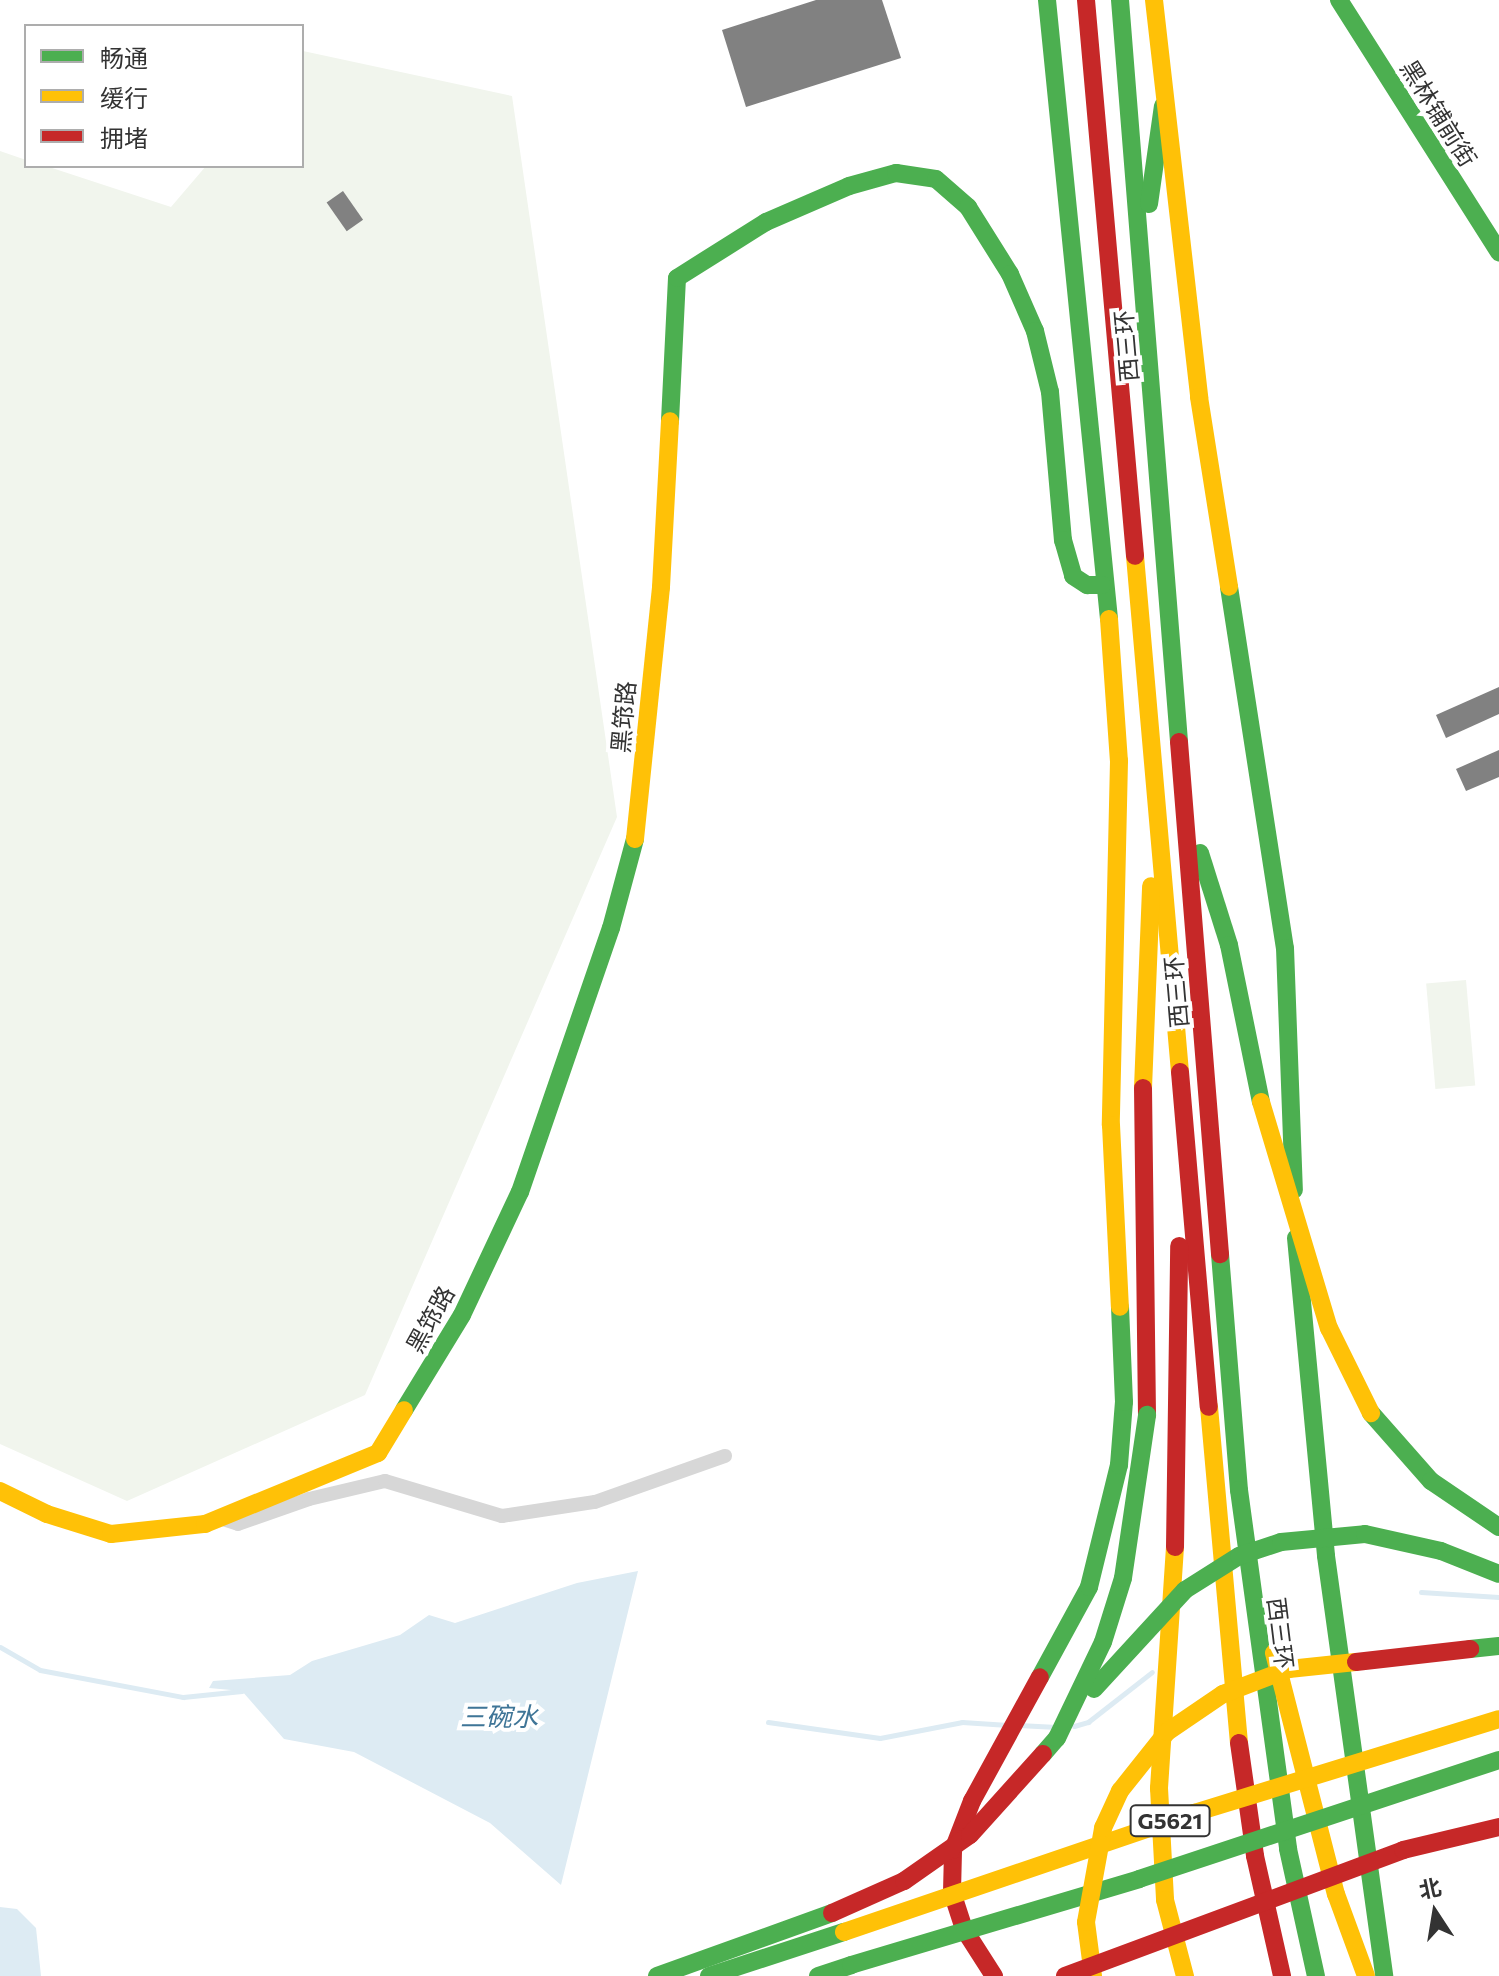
<!DOCTYPE html>
<html>
<head>
<meta charset="utf-8">
<style>
	body { margin:0 }
	#map { position:relative; width:1499px; height:1976px; overflow:hidden; background:#fff; font-family:Commissioner,"Noto Sans SC",sans-serif }
	div>[style] { position:absolute }
	[style*='--x'] { left:calc(var(--x)*1px); top:calc(var(--y)*1px); width:calc(var(--w)*1px); rotate:calc(var(--a)*1deg) }
	.green>* { inset:0; background:#f1f5ed; transform-origin:0 0 }
	.water>* { inset:0; background:#ddebf3 }
	.stream>* { height:5px; margin:-2.5px; padding:0 2.5px; transform-origin:2.5px; border-radius:2.5px; background:#ddebf3 }
	.building>* { inset:0; background:#818181; transform-origin:0 0 }
	.street>* { height:14px; margin:-7px; padding:0 7px; transform-origin:7px; border-radius:7px; background:#d7d7d7 }
	.fast>* { height:18px; margin:-9px; padding:0 9px; transform-origin:9px; border-radius:9px; background:#4caf50 }
	.slow>* { height:18px; margin:-9px; padding:0 9px; transform-origin:9px; border-radius:9px; background:#ffc107 }
	.jam>* { height:18px; margin:-9px; padding:0 9px; transform-origin:9px; border-radius:9px; background:#c62828 }
	.fast-bridge>* { height:18px; margin:-9px; padding:0 9px; transform-origin:9px; border-radius:9px; background:#4caf50 }
	.slow-bridge>* { height:18px; margin:-9px; padding:0 9px; transform-origin:9px; border-radius:9px; background:#ffc107 }
	.jam-bridge>* { height:18px; margin:-9px; padding:0 9px; transform-origin:9px; border-radius:9px; background:#c62828 }
	span { translate:-50% -50%; white-space:nowrap; text-align:center; line-height:1.15; -webkit-text-stroke:8px #fff; paint-order:stroke }
	.shield-label span { padding:2px 6px; background:#fff; border:2px solid; border-radius:6px; -webkit-text-stroke-width:0 }
	.shield-label { font-size:22px; color:#333; font-weight:700 }
	.street-label { font-size:24px; color:#333 }
	.water-label { font-size:26px; color:#3f7597; font-style:italic }
	.legend { position:absolute; left:24px; top:24px; width:280px; height:144px; box-sizing:border-box; background:#fff; border:2px solid #adadad; margin:0; padding:10px 14px; list-style:none; font-size:24px; color:#333 }
	.legend li { display:flex; align-items:center; gap:16px; height:40px }
	.legend b { width:40px; border:2px solid #adadad }
	.north { position:absolute; left:1395px; top:1872px; width:80px; height:80px; -webkit-text-stroke:6px #fff; paint-order:stroke; rotate:348deg; font-size:22px; font-weight:700; line-height:32px; text-align:center; color:#333 }
	.north::after { content:''; display:block; margin:auto; width:28px; height:36px; background:#333; clip-path:polygon(50% 0,100% 100%,50% 72%,0 100%) }
</style>
</head>
<body>
<div id="map">
	<div class="green">
		<div style="clip-path:polygon(303px 51px,512px 96px,617px 817px,365px 1395px,127px 1501px,0 1444px,0 151px,26px 160px,26px 166px,46px 166px,171px 207px,206px 166px,302px 166px)"></div>
		<div style="left:1466px;top:980px;width:106px;height:40px;rotate:85deg"></div>
	</div>
	<div class="water">
		<div style="clip-path:polygon(638px 1571px,561px 1885px,490px 1823px,354px 1752px,284px 1739px,242px 1691px,209px 1688px,213px 1681px,290px 1675px,312px 1661px,400px 1635px,429px 1615px,455px 1623px,577px 1583px)"></div>
		<div style="clip-path:polygon(0 1907px,17px 1909px,36px 1928px,41px 1976px,0 1976px)"></div>
	</div>
	<div class="stream">
		<div style="--x:1421;--y:1592;--w:78;--a:3.7"></div>
		<div style="--x:0;--y:1647;--w:46;--a:29.9"></div>
		<div style="--x:40;--y:1670;--w:146;--a:10.7"></div>
		<div style="--x:183;--y:1697;--w:59;--a:-5.8"></div>
		<div style="--x:768;--y:1722;--w:113;--a:8.1"></div>
		<div style="--x:880;--y:1738;--w:84;--a:-11"></div>
		<div style="--x:962;--y:1722;--w:46;--a:3.7"></div>
		<div style="--x:1018;--y:1725;--w:34;--a:3"></div>
		<div style="--x:1074;--y:1726;--w:15;--a:-16"></div>
		<div style="--x:1088;--y:1722;--w:81;--a:-38"></div>
	</div>
	<div class="building">
		<div style="clip-path:polygon(816px 0,882px 0,901px 58px,746px 107px,722px 30px)"></div>
		<div style="left:343px;top:191px;width:35px;height:20px;rotate:55deg"></div>
		<div style="clip-path:polygon(1499px 687px,1499px 714px,1446px 738px,1436px 715px)"></div>
		<div style="clip-path:polygon(1499px 750px,1499px 777px,1466px 791px,1456px 769px)"></div>
	</div>
	<div class="street">
		<div style="--x:220;--y:1518;--w:19;--a:18"></div>
		<div style="--x:238;--y:1524;--w:75;--a:-19.4"></div>
		<div style="--x:309;--y:1499;--w:78;--a:-13.3"></div>
		<div style="--x:385;--y:1481;--w:122;--a:16.7"></div>
		<div style="--x:502;--y:1516;--w:94;--a:-8.6"></div>
		<div style="--x:595;--y:1502;--w:138;--a:-19.5"></div>
	</div>
	<div class="fast">
		<div style="--x:1047;--y:0;--w:622;--a:84.28"></div>
		<div style="--x:1120;--y:0;--w:744;--a:85.45"></div>
		<div style="--x:1339;--y:0;--w:299;--a:57.6"></div>
		<div style="--x:1149;--y:204;--w:99;--a:-81.9"></div>
		<div style="--x:670;--y:421;--w:143;--a:-87.2"></div>
		<div style="--x:677;--y:278;--w:105;--a:-32.2"></div>
		<div style="--x:766;--y:222;--w:90;--a:-23.4"></div>
		<div style="--x:849;--y:186;--w:49;--a:-15.5"></div>
		<div style="--x:896;--y:173;--w:40;--a:8.5"></div>
		<div style="--x:936;--y:179;--w:43;--a:41.2"></div>
		<div style="--x:968;--y:207;--w:79;--a:57.9"></div>
		<div style="--x:1010;--y:274;--w:62;--a:66.3"></div>
		<div style="--x:1035;--y:331;--w:63;--a:76.2"></div>
		<div style="--x:1050;--y:392;--w:149;--a:85"></div>
		<div style="--x:1063;--y:540;--w:37;--a:74"></div>
		<div style="--x:1073;--y:576;--w:17;--a:33"></div>
		<div style="--x:1087;--y:585;--w:15;--a:0"></div>
		<div style="--x:1229;--y:587;--w:365;--a:81.2"></div>
		<div style="--x:1285;--y:948;--w:242;--a:87.9"></div>
		<div style="--x:1200;--y:853;--w:96;--a:72.5"></div>
		<div style="--x:1229;--y:945;--w:160;--a:78.5"></div>
		<div style="--x:1296;--y:1238;--w:319;--a:84.6"></div>
		<div style="--x:1326;--y:1556;--w:424;--a:82.1"></div>
		<div style="--x:1220;--y:1254;--w:237;--a:85.4"></div>
		<div style="--x:1239;--y:1490;--w:362;--a:82.2"></div>
		<div style="--x:1288;--y:1849;--w:130;--a:77.6"></div>
		<div style="--x:404;--y:1410;--w:111;--a:-58.6"></div>
		<div style="--x:462;--y:1315;--w:136;--a:-64.8"></div>
		<div style="--x:520;--y:1192;--w:279;--a:-71"></div>
		<div style="--x:611;--y:928;--w:92;--a:-74.9"></div>
		<div style="--x:1470;--y:1649;--w:29;--a:-6"></div>
		<div style="--x:1040;--y:1677;--w:102;--a:-61.4"></div>
		<div style="--x:1089;--y:1587;--w:126;--a:-76.2"></div>
		<div style="--x:1119;--y:1465;--w:63;--a:-85.5"></div>
		<div style="--x:1124;--y:1402;--w:95;--a:-92.4"></div>
		<div style="--x:657;--y:1976;--w:186;--a:-19.8"></div>
		<div style="--x:709;--y:1976;--w:142;--a:-18.1"></div>
		<div style="--x:818;--y:1976;--w:35;--a:-18"></div>
	</div>
	<div class="slow">
		<div style="--x:1154;--y:0;--w:400;--a:83.5"></div>
		<div style="--x:1199;--y:397;--w:192;--a:81"></div>
		<div style="--x:1135;--y:556;--w:518;--a:85.02"></div>
		<div style="--x:1109;--y:619;--w:142;--a:86"></div>
		<div style="--x:1119;--y:761;--w:364;--a:91.3"></div>
		<div style="--x:1111;--y:1125;--w:182;--a:87.2"></div>
		<div style="--x:635;--y:839;--w:253;--a:-84.1"></div>
		<div style="--x:661;--y:587;--w:166;--a:-86.9"></div>
		<div style="--x:1143;--y:1088;--w:202;--a:-87.7"></div>
		<div style="--x:1209;--y:1407;--w:337;--a:84.9"></div>
		<div style="--x:0;--y:1491;--w:52;--a:26.1"></div>
		<div style="--x:47;--y:1514;--w:67;--a:17.4"></div>
		<div style="--x:111;--y:1534;--w:95;--a:-6.1"></div>
		<div style="--x:205;--y:1524;--w:187;--a:-22.3"></div>
		<div style="--x:378;--y:1453;--w:50;--a:-58.8"></div>
		<div style="--x:1175;--y:1547;--w:242;--a:93.8"></div>
		<div style="--x:1159;--y:1788;--w:112;--a:86.9"></div>
		<div style="--x:1165;--y:1900;--w:79;--a:75.3"></div>
		<div style="--x:1274;--y:1653;--w:249;--a:75.6"></div>
		<div style="--x:1336;--y:1894;--w:87;--a:69.9"></div>
	</div>
	<div class="jam">
		<div style="--x:1086;--y:0;--w:558;--a:84.96"></div>
		<div style="--x:1179;--y:742;--w:514;--a:85.42"></div>
		<div style="--x:1180;--y:1072;--w:336;--a:85.1"></div>
		<div style="--x:1143;--y:1088;--w:327;--a:89.3"></div>
		<div style="--x:1175;--y:1547;--w:301;--a:-89.2"></div>
		<div style="--x:1239;--y:1743;--w:114;--a:81.9"></div>
		<div style="--x:1255;--y:1856;--w:123;--a:77.3"></div>
		<div style="--x:994;--y:1976;--w:56;--a:-122.6"></div>
		<div style="--x:964;--y:1929;--w:39;--a:-108"></div>
		<div style="--x:952;--y:1892;--w:42;--a:-88.6"></div>
		<div style="--x:953;--y:1850;--w:53;--a:-68.8"></div>
		<div style="--x:972;--y:1801;--w:141;--a:-61.3"></div>
	</div>
	<div class="fast-bridge">
		<div style="--x:1371;--y:1413;--w:91;--a:48.6"></div>
		<div style="--x:1431;--y:1481;--w:82;--a:34.1"></div>
		<div style="--x:1094;--y:1689;--w:134;--a:-47.4"></div>
		<div style="--x:1185;--y:1590;--w:64;--a:-32.2"></div>
		<div style="--x:1239;--y:1556;--w:44;--a:-18.4"></div>
		<div style="--x:1281;--y:1542;--w:84;--a:-5.4"></div>
		<div style="--x:1365;--y:1534;--w:78;--a:12.6"></div>
		<div style="--x:1441;--y:1551;--w:62;--a:21.6"></div>
		<div style="--x:1043;--y:1754;--w:21;--a:-49"></div>
		<div style="--x:1057;--y:1738;--w:106;--a:-64.4"></div>
		<div style="--x:1103;--y:1642;--w:67;--a:-72.6"></div>
		<div style="--x:1123;--y:1578;--w:165;--a:-81.6"></div>
		<div style="--x:851;--y:1965;--w:301;--a:-16.6"></div>
		<div style="--x:1139;--y:1879;--w:379;--a:-18.3"></div>
	</div>
	<div class="slow-bridge">
		<div style="--x:1261;--y:1102;--w:236;--a:73.3"></div>
		<div style="--x:1329;--y:1328;--w:95;--a:63.7"></div>
		<div style="--x:844;--y:1932;--w:370;--a:-18.8"></div>
		<div style="--x:1194;--y:1813;--w:319;--a:-17.1"></div>
		<div style="--x:1093;--y:1976;--w:54;--a:-97.4"></div>
		<div style="--x:1086;--y:1922;--w:96;--a:-79.7"></div>
		<div style="--x:1103;--y:1828;--w:41;--a:-65.3"></div>
		<div style="--x:1120;--y:1791;--w:75;--a:-51.5"></div>
		<div style="--x:1167;--y:1732;--w:68;--a:-34.2"></div>
		<div style="--x:1223;--y:1694;--w:71;--a:-20.7"></div>
		<div style="--x:1289;--y:1669;--w:67;--a:-6"></div>
	</div>
	<div class="jam-bridge">
		<div style="--x:1356;--y:1662;--w:115;--a:-6.5"></div>
		<div style="--x:832;--y:1913;--w:79;--a:-24"></div>
		<div style="--x:904;--y:1881;--w:80;--a:-34.9"></div>
		<div style="--x:970;--y:1835;--w:109;--a:-48"></div>
		<div style="--x:1065;--y:1976;--w:361;--a:-20.4"></div>
		<div style="--x:1403;--y:1850;--w:99;--a:-13.5"></div>
	</div>
	<div class="shield-label">
		<span style="left:1170px;top:1821px">G5621</span>
	</div>
	<div class="street-label">
		<span style="left:1439px;top:113px;rotate:58deg">黑林铺前街</span>
		<span style="left:1126px;top:346px;rotate:-95deg">西三环</span>
		<span style="left:623px;top:717px;rotate:-85deg">黑筇路</span>
		<span style="left:1176px;top:992px;rotate:-95deg">西三环</span>
		<span style="left:430px;top:1319px;rotate:-61deg">黑筇路</span>
		<span style="left:1281px;top:1633px;rotate:83deg">西三环</span>
	</div>
	<div class="water-label">
		<span style="left:499px;top:1716px">三碗水</span>
	</div>
	<ul class="legend">
	<li><b style="height:10px;background:#4caf50"></b>畅通</li>
	<li><b style="height:10px;background:#ffc107"></b>缓行</li>
	<li><b style="height:10px;background:#c62828"></b>拥堵</li>
	</ul>
	<div class="north">北</div>
</div>
</body>
</html>
